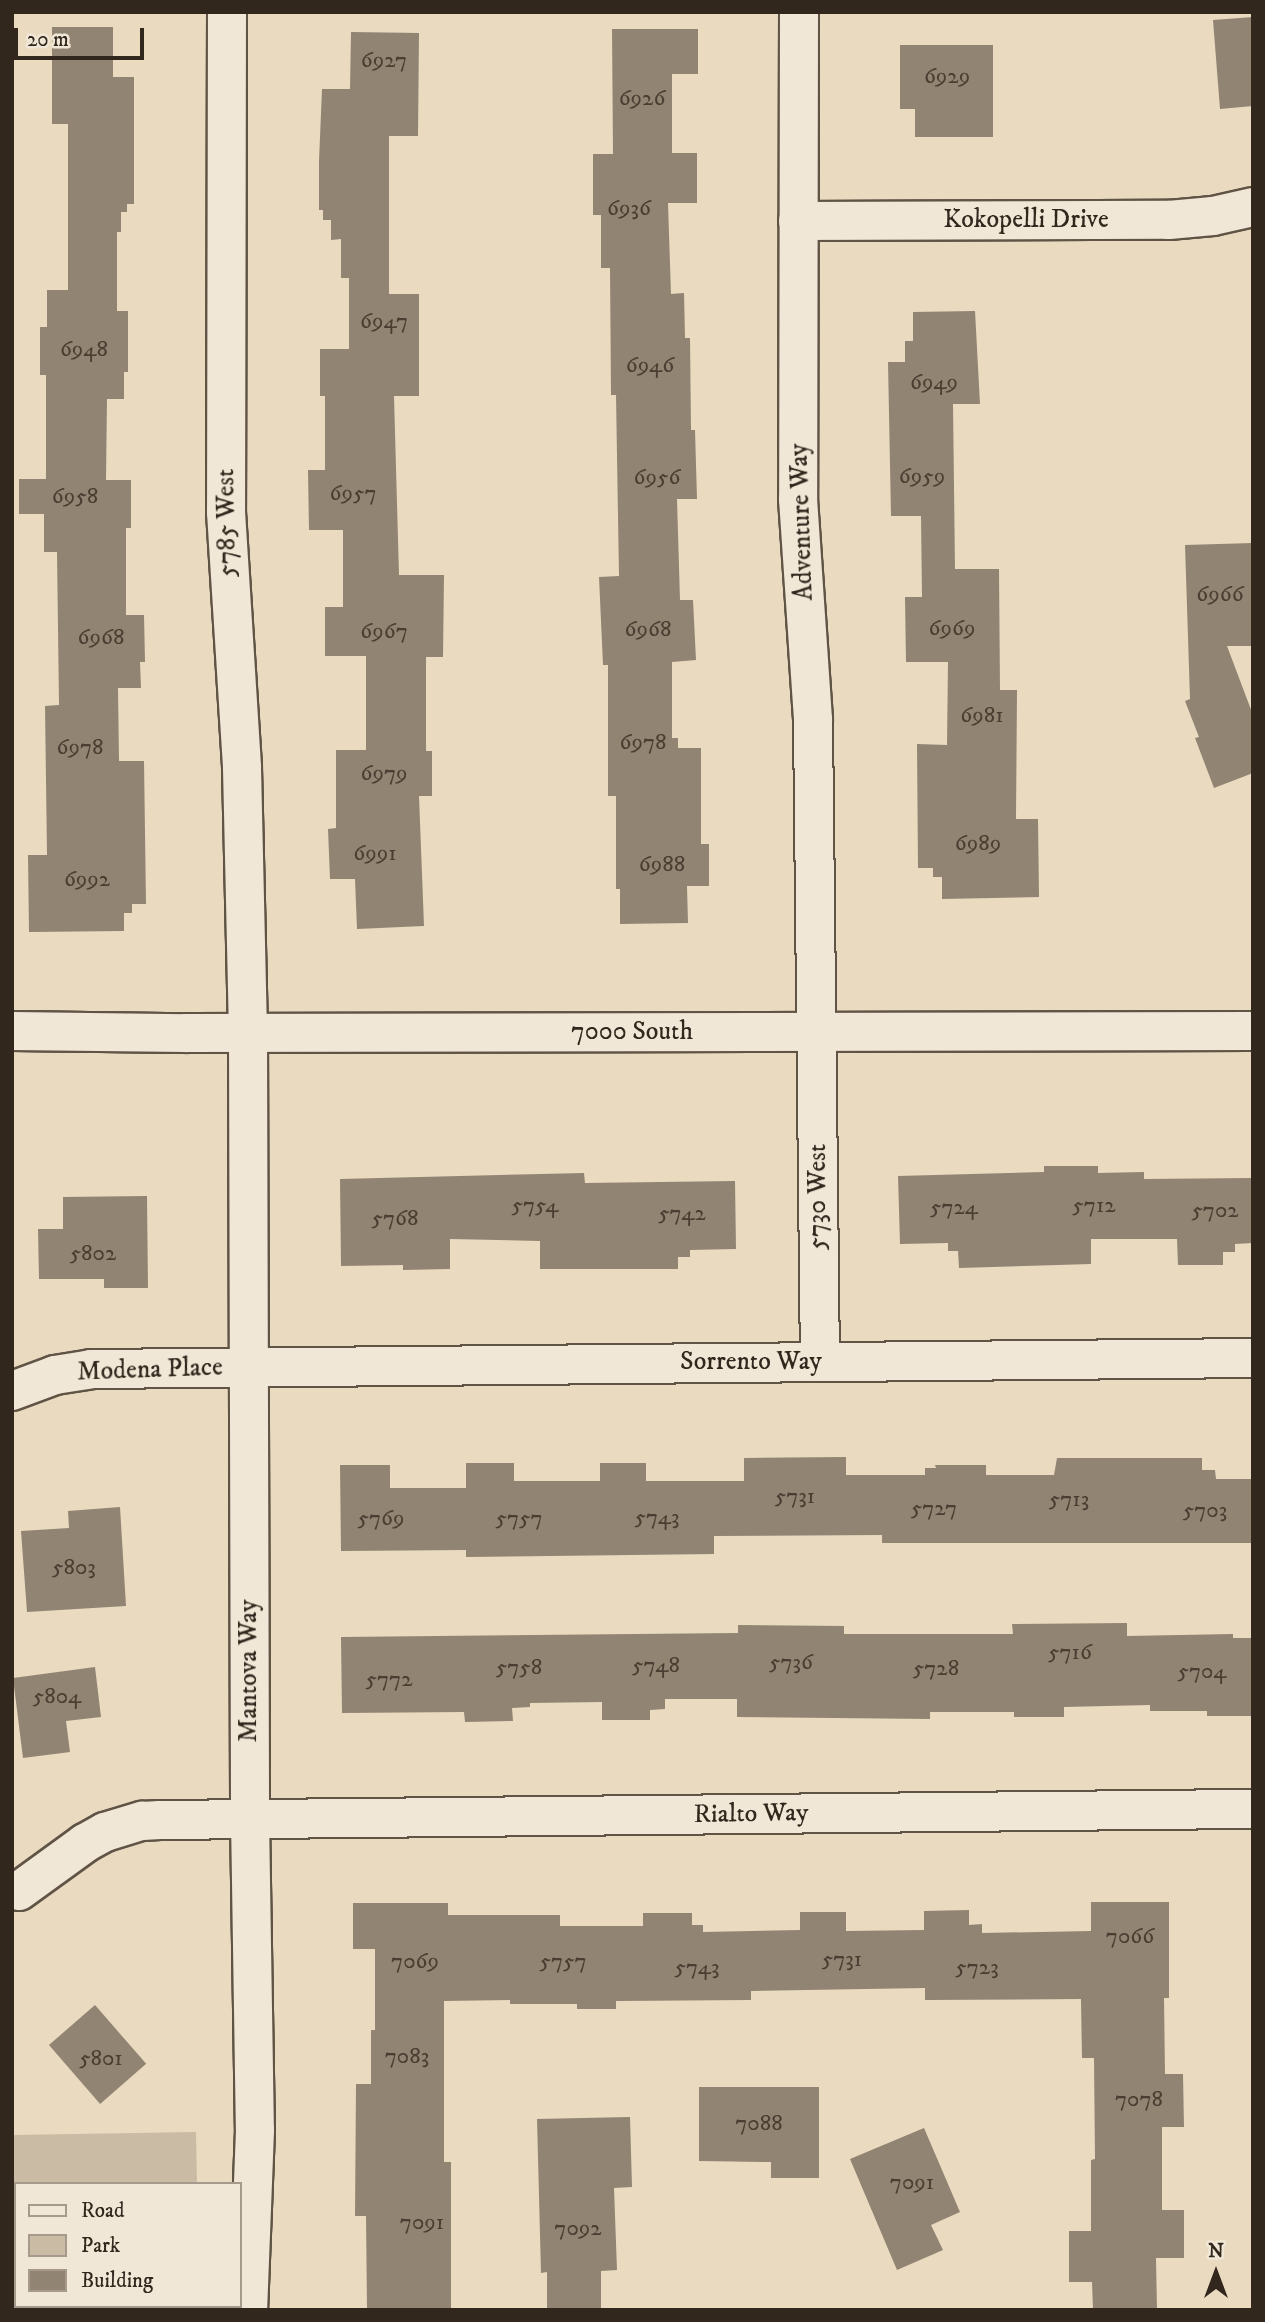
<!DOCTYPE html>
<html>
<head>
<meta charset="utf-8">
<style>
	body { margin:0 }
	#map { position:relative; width:1265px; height:2322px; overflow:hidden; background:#e9dac0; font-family:"IM FELL DW Pica",serif }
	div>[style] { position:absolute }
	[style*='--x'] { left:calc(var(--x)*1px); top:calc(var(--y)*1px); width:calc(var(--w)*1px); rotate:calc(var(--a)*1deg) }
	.green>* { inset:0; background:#cabca4 }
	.building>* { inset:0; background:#918472; transform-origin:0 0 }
	.roads { filter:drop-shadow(2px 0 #605446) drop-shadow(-2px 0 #605446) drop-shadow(0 2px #605446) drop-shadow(0 -2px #605446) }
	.minor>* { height:38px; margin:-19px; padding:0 19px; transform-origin:19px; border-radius:19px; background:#f1e7d6 }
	span { translate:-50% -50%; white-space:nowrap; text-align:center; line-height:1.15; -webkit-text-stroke:6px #f1e7d6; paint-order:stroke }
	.number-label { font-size:23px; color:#4a3e32 }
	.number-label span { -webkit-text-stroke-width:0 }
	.street-label { font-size:26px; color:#32271d }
	.frame { position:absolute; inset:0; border:14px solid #32271d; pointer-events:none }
	.legend { position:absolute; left:14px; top:2182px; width:228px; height:126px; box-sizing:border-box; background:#f1e7d6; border:2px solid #a59a8c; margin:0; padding:9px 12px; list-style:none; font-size:21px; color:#32271d }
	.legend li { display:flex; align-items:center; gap:14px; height:35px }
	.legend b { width:35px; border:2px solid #a59a8c }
	.north { position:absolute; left:1181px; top:2238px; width:70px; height:70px; -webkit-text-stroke:5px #f1e7d6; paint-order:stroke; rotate:0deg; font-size:19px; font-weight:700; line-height:28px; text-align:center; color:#32271d }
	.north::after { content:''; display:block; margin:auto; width:24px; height:32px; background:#32271d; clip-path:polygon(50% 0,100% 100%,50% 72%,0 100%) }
	.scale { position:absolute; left:14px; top:28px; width:130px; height:32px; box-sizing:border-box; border:4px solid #32271d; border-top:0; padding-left:9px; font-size:21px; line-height:24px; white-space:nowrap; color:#32271d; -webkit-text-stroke:5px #f1e7d6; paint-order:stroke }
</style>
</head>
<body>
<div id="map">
	<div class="green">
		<div style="clip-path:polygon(196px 2132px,197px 2184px,16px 2184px,16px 2306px,201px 2306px,201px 2310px,12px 2310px,12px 2135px)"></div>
	</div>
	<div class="building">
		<div style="clip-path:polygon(1253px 17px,1253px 106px,1220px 109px,1213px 20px)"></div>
		<div style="clip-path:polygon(52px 27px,113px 27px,113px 77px,134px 77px,134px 204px,127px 204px,127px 212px,121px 212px,121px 232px,117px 232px,117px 311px,128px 311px,128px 372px,124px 372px,124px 399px,107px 399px,106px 480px,131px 480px,131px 528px,126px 528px,126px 615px,144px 615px,145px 662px,140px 662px,141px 688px,118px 688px,119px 761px,144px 761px,146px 904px,132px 904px,132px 913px,124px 913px,124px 931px,29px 932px,28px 855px,47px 855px,45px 706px,59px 705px,57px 552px,44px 552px,44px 514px,19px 514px,19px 479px,46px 479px,46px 375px,40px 375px,40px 327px,47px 327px,47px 290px,68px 290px,68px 124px,52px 124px)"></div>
		<div style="clip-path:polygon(612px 29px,698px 29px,698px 74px,672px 74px,672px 153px,697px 153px,697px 203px,668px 203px,671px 294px,684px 293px,685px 338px,690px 338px,691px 430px,695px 430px,697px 499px,677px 499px,680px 600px,693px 600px,696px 660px,672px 662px,672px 738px,678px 738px,678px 748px,701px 748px,701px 844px,709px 844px,709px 886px,687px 886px,688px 923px,620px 924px,620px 889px,616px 889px,616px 796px,608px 796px,608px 665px,603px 665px,599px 577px,619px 576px,616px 395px,611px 395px,610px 268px,601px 268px,601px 215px,593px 215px,593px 154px,613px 154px)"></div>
		<div style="clip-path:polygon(351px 32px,419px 33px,418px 136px,389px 136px,389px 294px,419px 294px,419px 396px,394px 396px,399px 575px,444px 575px,443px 657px,426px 657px,426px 751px,432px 751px,432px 796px,419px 796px,424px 926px,357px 929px,355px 879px,330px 879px,328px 829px,336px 828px,336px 750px,366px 750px,366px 656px,325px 656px,325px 607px,343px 607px,343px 530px,309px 530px,308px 470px,325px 470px,325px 396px,320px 396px,320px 349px,349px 349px,349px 278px,341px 278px,341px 239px,331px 240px,331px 220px,323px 220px,323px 210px,319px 210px,319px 161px,322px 89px,350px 89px)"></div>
		<div style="clip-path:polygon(900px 45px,993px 45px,993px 137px,915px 137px,915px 109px,900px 109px)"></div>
		<div style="clip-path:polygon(975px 311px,980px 404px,953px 404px,955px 569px,999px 569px,1000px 690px,1017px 690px,1016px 819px,1038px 819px,1039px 897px,942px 899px,942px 877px,933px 877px,933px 868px,918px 868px,917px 744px,947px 745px,948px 662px,906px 662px,905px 597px,922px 597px,921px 516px,891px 516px,888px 362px,905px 362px,905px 341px,913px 341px,913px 312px)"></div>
		<div style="clip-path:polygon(1253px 543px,1253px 646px,1227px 646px,1253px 715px,1253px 773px,1214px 788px,1195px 738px,1199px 737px,1185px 701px,1190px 699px,1185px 545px)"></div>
		<div style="clip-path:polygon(1044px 1166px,1098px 1166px,1098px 1173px,1144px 1172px,1144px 1179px,1253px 1178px,1253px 1243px,1235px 1244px,1235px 1252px,1223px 1252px,1223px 1265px,1178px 1265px,1177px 1239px,1091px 1239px,1091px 1264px,959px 1268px,958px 1251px,948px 1251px,948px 1243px,900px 1244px,898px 1176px,1044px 1172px)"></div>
		<div style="clip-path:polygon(584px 1173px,585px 1183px,735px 1181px,736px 1249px,690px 1250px,690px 1257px,678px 1257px,678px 1269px,540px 1269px,540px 1241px,450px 1239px,450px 1269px,403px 1270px,403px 1265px,341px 1266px,340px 1179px)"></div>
		<div style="clip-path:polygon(147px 1196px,148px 1288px,104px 1288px,104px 1279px,39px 1279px,38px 1229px,63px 1229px,63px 1197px)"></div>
		<div style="clip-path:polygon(846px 1457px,846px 1475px,925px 1475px,925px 1468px,936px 1468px,935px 1465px,986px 1465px,986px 1475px,1054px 1475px,1057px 1458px,1202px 1458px,1202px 1470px,1215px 1470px,1216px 1479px,1253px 1479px,1253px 1543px,882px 1543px,882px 1535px,714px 1536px,714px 1554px,466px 1557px,466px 1550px,341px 1551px,340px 1465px,390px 1465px,390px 1488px,466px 1488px,466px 1463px,514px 1463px,514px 1481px,600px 1481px,600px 1463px,646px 1463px,646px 1481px,744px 1481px,744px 1458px)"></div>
		<div style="clip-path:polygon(120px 1507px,126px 1606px,27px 1612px,21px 1531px,69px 1528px,68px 1511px)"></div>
		<div style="clip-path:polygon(1127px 1623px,1127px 1636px,1233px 1634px,1233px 1638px,1253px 1638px,1253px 1716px,1207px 1716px,1207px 1711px,1150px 1711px,1150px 1705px,1064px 1707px,1064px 1717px,1014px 1717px,1014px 1712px,930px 1712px,930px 1719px,737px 1717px,737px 1699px,665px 1699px,665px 1709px,650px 1710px,650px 1720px,602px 1720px,602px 1702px,530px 1703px,530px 1707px,512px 1708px,513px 1721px,465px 1722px,464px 1712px,342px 1713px,341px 1637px,738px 1633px,738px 1625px,844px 1626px,844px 1634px,1013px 1634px,1012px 1624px)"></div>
		<div style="clip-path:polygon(95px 1667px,101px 1717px,66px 1721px,70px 1752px,23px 1758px,13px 1678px)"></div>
		<div style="clip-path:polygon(1091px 1902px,1169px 1902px,1169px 1998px,1164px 1998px,1165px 2074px,1183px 2074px,1184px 2127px,1162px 2127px,1162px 2210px,1184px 2210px,1184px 2258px,1156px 2258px,1157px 2310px,1093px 2310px,1092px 2282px,1069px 2282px,1069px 2231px,1091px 2231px,1091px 2160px,1095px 2159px,1094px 2058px,1082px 2058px,1081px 1999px,925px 2000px,925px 1988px,751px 1991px,751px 2000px,616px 2001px,616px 2009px,577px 2009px,577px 2004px,510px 2004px,510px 2000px,444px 2001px,444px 2162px,451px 2162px,451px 2310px,367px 2310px,366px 2216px,355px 2216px,356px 2084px,371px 2084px,371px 2030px,375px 2030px,375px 1949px,353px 1949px,353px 1903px,448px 1903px,448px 1915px,560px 1915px,560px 1926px,643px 1926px,643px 1913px,692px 1913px,692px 1925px,703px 1925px,703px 1932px,800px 1930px,800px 1912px,846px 1912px,846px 1931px,924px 1930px,924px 1911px,969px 1910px,969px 1925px,982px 1924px,982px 1933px,1091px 1931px)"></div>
		<div style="left:95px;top:2005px;width:78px;height:61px;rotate:49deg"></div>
		<div style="clip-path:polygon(699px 2087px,819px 2087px,819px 2178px,771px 2178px,771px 2162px,699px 2161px)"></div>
		<div style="clip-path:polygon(630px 2117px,632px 2187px,614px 2188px,617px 2270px,601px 2271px,601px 2310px,547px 2310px,547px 2272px,541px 2273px,537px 2119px)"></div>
		<div style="clip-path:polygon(924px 2128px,960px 2212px,931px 2225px,943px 2250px,897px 2270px,850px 2159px)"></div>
	</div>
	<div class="roads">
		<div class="minor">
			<div style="--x:227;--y:12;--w:500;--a:90.11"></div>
			<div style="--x:226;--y:512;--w:256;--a:86.4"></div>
			<div style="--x:242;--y:768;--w:265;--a:88.7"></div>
			<div style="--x:248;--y:1033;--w:785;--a:89.85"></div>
			<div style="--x:250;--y:1818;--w:312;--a:89.1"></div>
			<div style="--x:255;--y:2130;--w:180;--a:92.2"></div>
			<div style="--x:799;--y:12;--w:487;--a:90.1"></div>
			<div style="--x:798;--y:499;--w:222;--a:86.1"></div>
			<div style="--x:813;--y:720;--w:642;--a:89.38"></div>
			<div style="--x:798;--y:221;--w:371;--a:-0.2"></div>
			<div style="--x:1169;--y:220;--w:44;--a:-5.2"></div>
			<div style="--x:1213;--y:216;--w:41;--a:-12.7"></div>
			<div style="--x:12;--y:1031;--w:174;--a:0.7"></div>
			<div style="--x:186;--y:1033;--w:1067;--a:-0.11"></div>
			<div style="--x:12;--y:1391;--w:46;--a:-20.4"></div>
			<div style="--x:55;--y:1375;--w:36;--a:-9"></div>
			<div style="--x:91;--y:1369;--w:1162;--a:-0.54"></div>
			<div style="--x:19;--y:1891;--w:82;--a:-36"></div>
			<div style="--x:85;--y:1843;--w:23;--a:-29"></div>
			<div style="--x:105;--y:1832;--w:39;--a:-17"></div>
			<div style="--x:142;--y:1821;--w:18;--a:-3"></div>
			<div style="--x:160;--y:1820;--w:1093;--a:-0.58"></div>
		</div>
	</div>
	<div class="number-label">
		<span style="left:384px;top:61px">6927</span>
		<span style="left:947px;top:77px">6929</span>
		<span style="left:642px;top:99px">6926</span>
		<span style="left:629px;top:209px">6936</span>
		<span style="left:384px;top:322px">6947</span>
		<span style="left:84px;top:350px">6948</span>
		<span style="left:650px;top:366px">6946</span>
		<span style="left:934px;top:383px">6949</span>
		<span style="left:922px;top:477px">6959</span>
		<span style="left:657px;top:478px">6956</span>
		<span style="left:353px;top:494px">6957</span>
		<span style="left:75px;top:497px">6958</span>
		<span style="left:1220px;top:595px">6966</span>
		<span style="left:952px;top:629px">6969</span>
		<span style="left:648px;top:630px">6968</span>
		<span style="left:384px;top:632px">6967</span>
		<span style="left:101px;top:638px">6968</span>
		<span style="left:982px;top:716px">6981</span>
		<span style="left:643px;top:743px">6978</span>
		<span style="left:80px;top:748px">6978</span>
		<span style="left:384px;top:774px">6979</span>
		<span style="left:978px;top:844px">6989</span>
		<span style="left:375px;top:854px">6991</span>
		<span style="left:662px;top:865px">6988</span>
		<span style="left:87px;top:880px">6992</span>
		<span style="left:535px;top:1206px">5754</span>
		<span style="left:1094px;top:1206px">5712</span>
		<span style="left:954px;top:1208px">5724</span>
		<span style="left:1215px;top:1211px">5702</span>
		<span style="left:682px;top:1214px">5742</span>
		<span style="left:395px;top:1219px">5768</span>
		<span style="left:93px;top:1254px">5802</span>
		<span style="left:795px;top:1497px">5731</span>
		<span style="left:1069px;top:1500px">5713</span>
		<span style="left:934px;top:1509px">5727</span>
		<span style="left:1205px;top:1511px">5703</span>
		<span style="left:657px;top:1518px">5743</span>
		<span style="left:381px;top:1519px">5769</span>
		<span style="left:519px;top:1519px">5757</span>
		<span style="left:74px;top:1568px">5803</span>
		<span style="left:1070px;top:1653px">5716</span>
		<span style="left:791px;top:1663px">5736</span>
		<span style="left:656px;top:1666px">5748</span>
		<span style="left:519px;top:1668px">5758</span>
		<span style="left:936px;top:1669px">5728</span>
		<span style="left:1202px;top:1672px">5704</span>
		<span style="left:389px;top:1680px">5772</span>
		<span style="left:57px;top:1697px">5804</span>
		<span style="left:1130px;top:1937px">7066</span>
		<span style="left:842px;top:1960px">5731</span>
		<span style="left:415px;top:1962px">7069</span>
		<span style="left:563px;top:1962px">5757</span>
		<span style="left:697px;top:1968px">5743</span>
		<span style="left:977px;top:1968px">5723</span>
		<span style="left:407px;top:2057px">7083</span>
		<span style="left:101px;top:2059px">5801</span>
		<span style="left:1139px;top:2100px">7078</span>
		<span style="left:759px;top:2124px">7088</span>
		<span style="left:912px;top:2183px">7091</span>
		<span style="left:422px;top:2223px">7091</span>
		<span style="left:578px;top:2229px">7092</span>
	</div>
	<div class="street-label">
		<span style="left:1026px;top:220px">Kokopelli Drive</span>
		<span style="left:802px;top:522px;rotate:-92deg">Adventure Way</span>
		<span style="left:227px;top:523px;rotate:-91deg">5785 West</span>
		<span style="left:632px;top:1032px">7000 South</span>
		<span style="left:818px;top:1197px;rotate:-90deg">5730 West</span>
		<span style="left:751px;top:1362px">Sorrento Way</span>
		<span style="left:150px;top:1370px;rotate:-2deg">Modena Place</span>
		<span style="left:249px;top:1671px;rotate:-90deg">Mantova Way</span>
		<span style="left:751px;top:1814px;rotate:-1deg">Rialto Way</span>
	</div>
	<div class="frame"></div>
	<ul class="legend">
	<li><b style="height:9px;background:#f1e7d6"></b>Road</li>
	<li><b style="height:19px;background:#cabca4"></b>Park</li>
	<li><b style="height:19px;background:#918472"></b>Building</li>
	</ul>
	<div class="north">N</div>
	<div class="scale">20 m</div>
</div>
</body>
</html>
